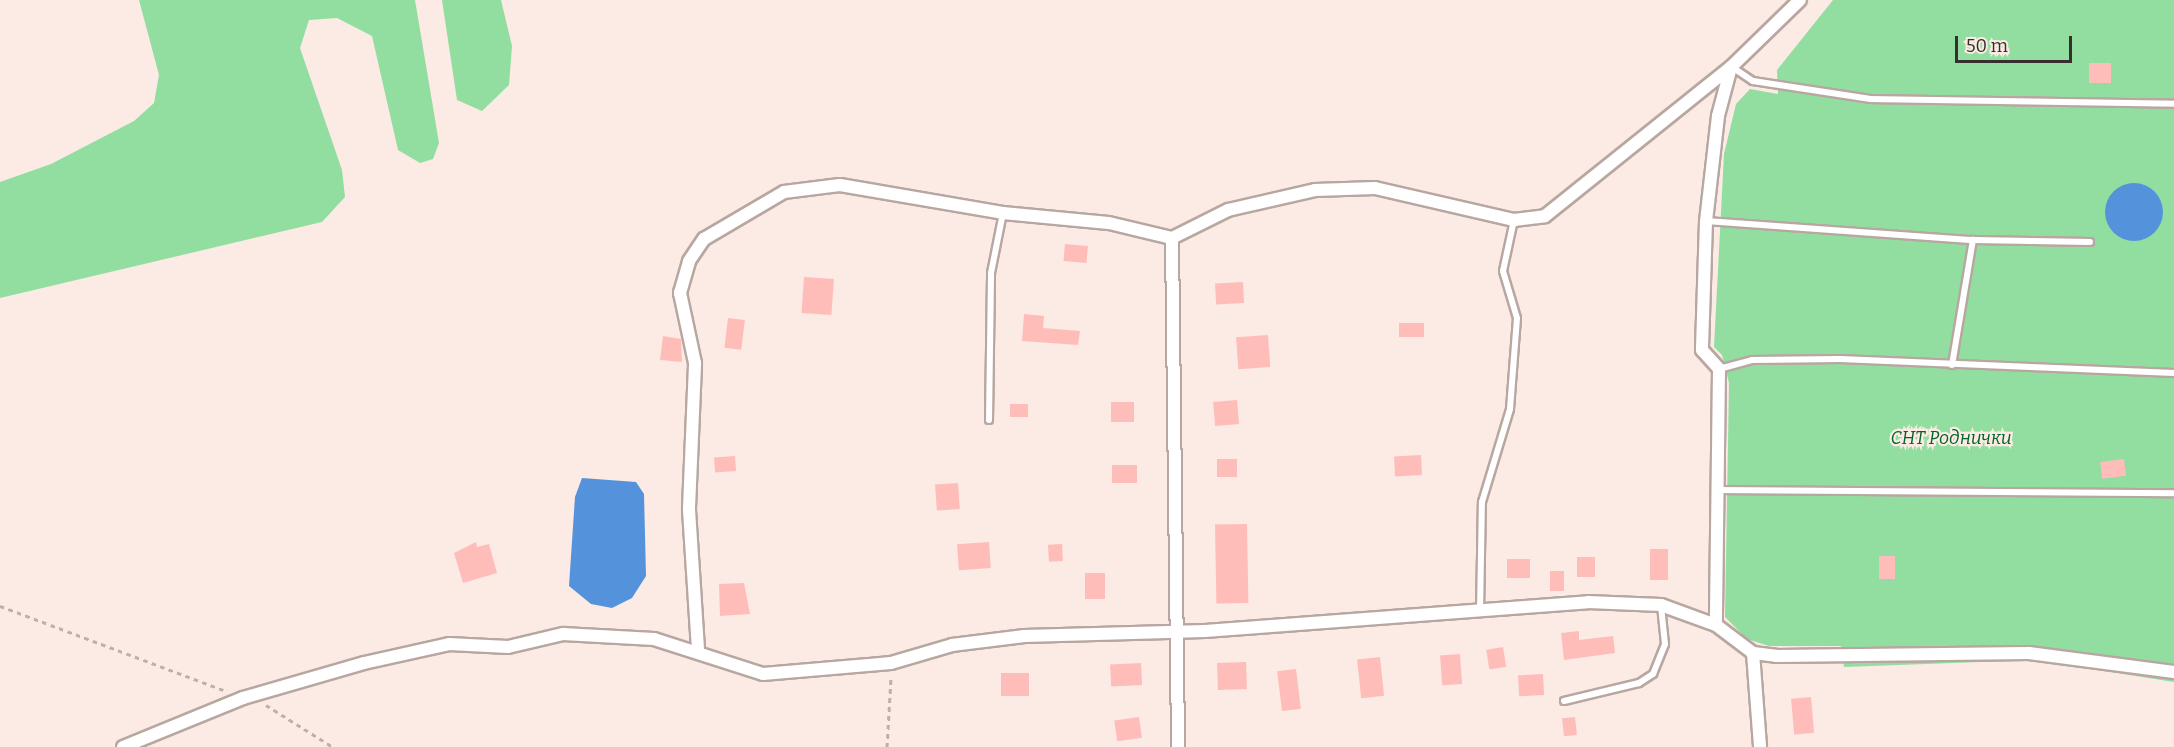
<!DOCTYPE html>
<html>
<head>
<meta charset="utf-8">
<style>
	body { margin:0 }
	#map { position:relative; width:2174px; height:747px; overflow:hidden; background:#fceae4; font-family:Bitter,serif }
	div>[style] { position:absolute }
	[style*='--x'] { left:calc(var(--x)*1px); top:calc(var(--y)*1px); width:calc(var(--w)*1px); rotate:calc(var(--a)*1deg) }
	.green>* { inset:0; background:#92dea0 }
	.water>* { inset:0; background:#5493db }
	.round { border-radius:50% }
	.building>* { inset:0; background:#ffbdba; transform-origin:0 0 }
	.path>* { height:3px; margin-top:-1.5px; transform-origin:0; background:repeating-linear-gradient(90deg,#beafaa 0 4.5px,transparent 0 9px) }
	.roads { filter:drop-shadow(2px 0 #b8a7a1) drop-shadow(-2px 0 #b8a7a1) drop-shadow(0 2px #b8a7a1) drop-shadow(0 -2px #b8a7a1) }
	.service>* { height:6px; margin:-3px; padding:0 3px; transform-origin:3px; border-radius:3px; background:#fff }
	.minor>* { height:12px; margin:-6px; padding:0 6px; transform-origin:6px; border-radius:6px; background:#fff }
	span { translate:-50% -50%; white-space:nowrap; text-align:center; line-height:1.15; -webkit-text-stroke:4.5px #fceae4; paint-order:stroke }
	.park-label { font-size:18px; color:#006528; font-style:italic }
	.scale { position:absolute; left:1955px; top:36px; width:117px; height:27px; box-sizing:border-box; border:3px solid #362f2d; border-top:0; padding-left:8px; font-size:18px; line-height:21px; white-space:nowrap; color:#362f2d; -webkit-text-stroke:4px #fceae4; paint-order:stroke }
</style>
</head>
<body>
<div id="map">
	<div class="green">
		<div style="clip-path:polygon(139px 0,415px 0,439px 143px,433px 159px,420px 163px,398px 150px,372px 36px,337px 18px,309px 20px,300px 48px,342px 170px,345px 197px,322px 222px,0 298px,0 182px,51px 164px,134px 121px,154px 103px,159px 75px)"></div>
		<div style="clip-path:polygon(442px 0,501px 0,512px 46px,509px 85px,482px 111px,457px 100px)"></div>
		<div style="clip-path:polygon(1833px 0,2174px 0,2174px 682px,2034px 660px,1844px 667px,1841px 646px,1769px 646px,1747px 639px,1725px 617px,1729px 383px,1722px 355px,1714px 347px,1724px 154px,1736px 104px,1750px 89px,1778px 94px,1777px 70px)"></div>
	</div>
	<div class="water">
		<div class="round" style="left:2105px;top:183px;width:58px;height:58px"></div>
		<div style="clip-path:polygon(582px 478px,636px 482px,644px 494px,646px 576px,632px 598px,612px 608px,591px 604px,569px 586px,575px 497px)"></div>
	</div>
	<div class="building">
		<div style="left:2089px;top:63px;width:22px;height:20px"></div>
		<div style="left:1065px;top:244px;width:23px;height:17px;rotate:5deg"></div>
		<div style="left:804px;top:277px;width:30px;height:36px;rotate:4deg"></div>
		<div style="left:1243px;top:282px;width:21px;height:28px;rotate:87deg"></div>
		<div style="clip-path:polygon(1024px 314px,1044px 316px,1043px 328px,1080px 331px,1078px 345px,1022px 341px)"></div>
		<div style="left:728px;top:318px;width:17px;height:30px;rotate:7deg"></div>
		<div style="left:1424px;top:323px;width:14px;height:25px;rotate:90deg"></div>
		<div style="left:1268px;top:335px;width:32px;height:32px;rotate:86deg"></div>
		<div style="clip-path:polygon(663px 336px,681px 339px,682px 362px,660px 360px)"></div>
		<div style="left:1237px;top:400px;width:24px;height:24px;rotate:85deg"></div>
		<div style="left:1134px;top:402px;width:20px;height:23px;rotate:90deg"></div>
		<div style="left:1010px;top:404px;width:18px;height:13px"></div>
		<div style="left:1421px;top:455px;width:20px;height:27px;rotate:87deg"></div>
		<div style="left:735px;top:456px;width:15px;height:21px;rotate:86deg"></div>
		<div style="left:1217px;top:459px;width:20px;height:18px"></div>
		<div style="left:2124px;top:459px;width:17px;height:24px;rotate:83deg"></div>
		<div style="left:1112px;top:465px;width:25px;height:18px"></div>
		<div style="left:958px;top:483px;width:26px;height:23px;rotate:86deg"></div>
		<div style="left:1247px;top:524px;width:79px;height:32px;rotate:89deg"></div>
		<div style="clip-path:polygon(476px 542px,477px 547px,489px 544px,497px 573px,463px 583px,454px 553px)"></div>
		<div style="left:989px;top:542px;width:26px;height:32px;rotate:86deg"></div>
		<div style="left:1062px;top:544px;width:17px;height:14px;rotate:87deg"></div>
		<div style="left:1650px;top:549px;width:18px;height:31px"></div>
		<div style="left:1879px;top:556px;width:16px;height:23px"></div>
		<div style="left:1577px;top:557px;width:18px;height:20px"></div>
		<div style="left:1507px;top:559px;width:23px;height:19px"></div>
		<div style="left:1550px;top:571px;width:14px;height:20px"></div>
		<div style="left:1105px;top:573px;width:26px;height:20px;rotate:90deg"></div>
		<div style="clip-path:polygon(744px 583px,750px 614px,720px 616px,719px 584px)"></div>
		<div style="clip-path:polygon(1579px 631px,1579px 640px,1613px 636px,1615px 653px,1564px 660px,1561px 633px)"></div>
		<div style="left:1503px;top:647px;width:20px;height:17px;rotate:81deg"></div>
		<div style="left:1460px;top:654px;width:30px;height:20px;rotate:86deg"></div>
		<div style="left:1380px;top:657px;width:39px;height:23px;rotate:84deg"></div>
		<div style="left:1246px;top:662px;width:27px;height:29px;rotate:88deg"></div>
		<div style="left:1141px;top:663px;width:22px;height:31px;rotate:87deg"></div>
		<div style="left:1296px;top:669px;width:40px;height:19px;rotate:83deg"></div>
		<div style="left:1029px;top:673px;width:23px;height:28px;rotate:90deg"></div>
		<div style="left:1543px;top:674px;width:21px;height:25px;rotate:87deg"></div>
		<div style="left:1811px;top:697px;width:36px;height:20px;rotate:85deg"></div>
		<div style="left:1139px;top:717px;width:21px;height:25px;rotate:82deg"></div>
		<div style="left:1575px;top:717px;width:18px;height:13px;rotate:84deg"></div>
	</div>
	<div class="path">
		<div style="--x:0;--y:606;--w:241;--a:20.6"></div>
		<div style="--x:266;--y:705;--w:79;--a:32.1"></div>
		<div style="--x:887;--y:747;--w:70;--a:-86.7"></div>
	</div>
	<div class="roads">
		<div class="service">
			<div style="--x:1732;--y:67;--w:25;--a:34"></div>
			<div style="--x:1753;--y:81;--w:119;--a:8.7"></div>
			<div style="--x:1871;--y:99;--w:303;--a:0.9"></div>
			<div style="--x:1706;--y:221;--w:268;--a:4.1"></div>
			<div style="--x:1973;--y:240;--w:117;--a:1"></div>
			<div style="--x:1952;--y:365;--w:127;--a:-80.5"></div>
			<div style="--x:1719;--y:369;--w:34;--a:-15"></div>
			<div style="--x:1752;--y:360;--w:88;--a:-0.7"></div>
			<div style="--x:1840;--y:359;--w:334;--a:2.4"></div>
			<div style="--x:989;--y:420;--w:147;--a:-89.2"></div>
			<div style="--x:991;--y:273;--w:61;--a:-78.7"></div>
			<div style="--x:1716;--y:490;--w:458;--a:0.4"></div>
			<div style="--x:1480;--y:612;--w:110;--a:-89"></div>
			<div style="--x:1482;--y:502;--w:97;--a:-73.2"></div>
			<div style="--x:1510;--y:409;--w:91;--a:-85.6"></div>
			<div style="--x:1517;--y:318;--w:49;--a:-106.6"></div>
			<div style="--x:1503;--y:271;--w:52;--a:-77.8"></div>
			<div style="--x:1564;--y:701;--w:77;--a:-13.5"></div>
			<div style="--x:1639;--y:683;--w:17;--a:-33"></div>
			<div style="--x:1653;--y:674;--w:32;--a:-68"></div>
			<div style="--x:1665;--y:644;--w:39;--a:-96"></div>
		</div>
		<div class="minor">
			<div style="--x:1731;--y:67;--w:51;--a:104.9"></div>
			<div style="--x:1718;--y:116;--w:106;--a:96.5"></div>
			<div style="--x:1706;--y:221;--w:129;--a:91.8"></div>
			<div style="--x:1702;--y:350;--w:25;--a:48"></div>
			<div style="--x:1719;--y:369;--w:256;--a:90.7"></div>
			<div style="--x:1716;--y:625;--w:46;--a:37.1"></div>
			<div style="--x:1753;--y:653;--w:23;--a:7"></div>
			<div style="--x:1776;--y:656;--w:253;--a:-0.7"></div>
			<div style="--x:2029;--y:653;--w:146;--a:7.5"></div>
			<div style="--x:1172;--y:238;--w:63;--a:-26.6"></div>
			<div style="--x:1228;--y:210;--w:89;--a:-12.9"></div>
			<div style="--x:1315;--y:190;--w:60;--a:-1.9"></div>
			<div style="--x:1375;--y:188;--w:143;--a:13"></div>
			<div style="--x:1514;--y:220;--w:31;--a:-7"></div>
			<div style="--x:1545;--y:216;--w:238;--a:-38.7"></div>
			<div style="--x:1731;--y:67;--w:96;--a:-44.2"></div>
			<div style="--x:1172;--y:238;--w:509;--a:89.32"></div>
			<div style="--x:698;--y:649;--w:141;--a:-93.7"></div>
			<div style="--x:689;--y:508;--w:145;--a:-87.6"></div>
			<div style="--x:695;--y:363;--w:72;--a:-102.1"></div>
			<div style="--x:680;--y:293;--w:33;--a:-74"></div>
			<div style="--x:689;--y:261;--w:27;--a:-56"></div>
			<div style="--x:704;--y:239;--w:93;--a:-30.4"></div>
			<div style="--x:784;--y:192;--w:56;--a:-7.1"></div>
			<div style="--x:840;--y:185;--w:165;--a:9.7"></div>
			<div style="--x:1003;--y:213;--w:106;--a:5.4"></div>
			<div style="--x:1109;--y:223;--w:65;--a:13.4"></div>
			<div style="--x:1753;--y:653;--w:94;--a:85.7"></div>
			<div style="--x:123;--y:747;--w:130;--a:-22.2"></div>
			<div style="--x:243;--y:698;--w:126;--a:-16.1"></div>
			<div style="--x:364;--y:663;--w:87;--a:-12.6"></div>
			<div style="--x:449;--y:644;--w:59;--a:2.9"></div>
			<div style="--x:508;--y:647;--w:57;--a:-13.3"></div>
			<div style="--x:563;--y:634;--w:91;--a:3.1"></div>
			<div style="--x:654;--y:639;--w:114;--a:17.8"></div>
			<div style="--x:763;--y:674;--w:128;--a:-4.9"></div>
			<div style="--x:891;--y:663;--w:64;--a:-16.4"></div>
			<div style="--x:952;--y:645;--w:73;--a:-7.1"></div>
			<div style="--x:1024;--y:636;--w:181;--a:-1.6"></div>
			<div style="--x:1205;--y:631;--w:384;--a:-4.3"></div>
			<div style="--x:1588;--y:602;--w:73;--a:2.4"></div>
			<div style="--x:1661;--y:605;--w:59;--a:20"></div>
		</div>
	</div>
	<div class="park-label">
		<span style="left:1951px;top:438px">СНТ Роднички</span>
	</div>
	<div class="scale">50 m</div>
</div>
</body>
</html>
